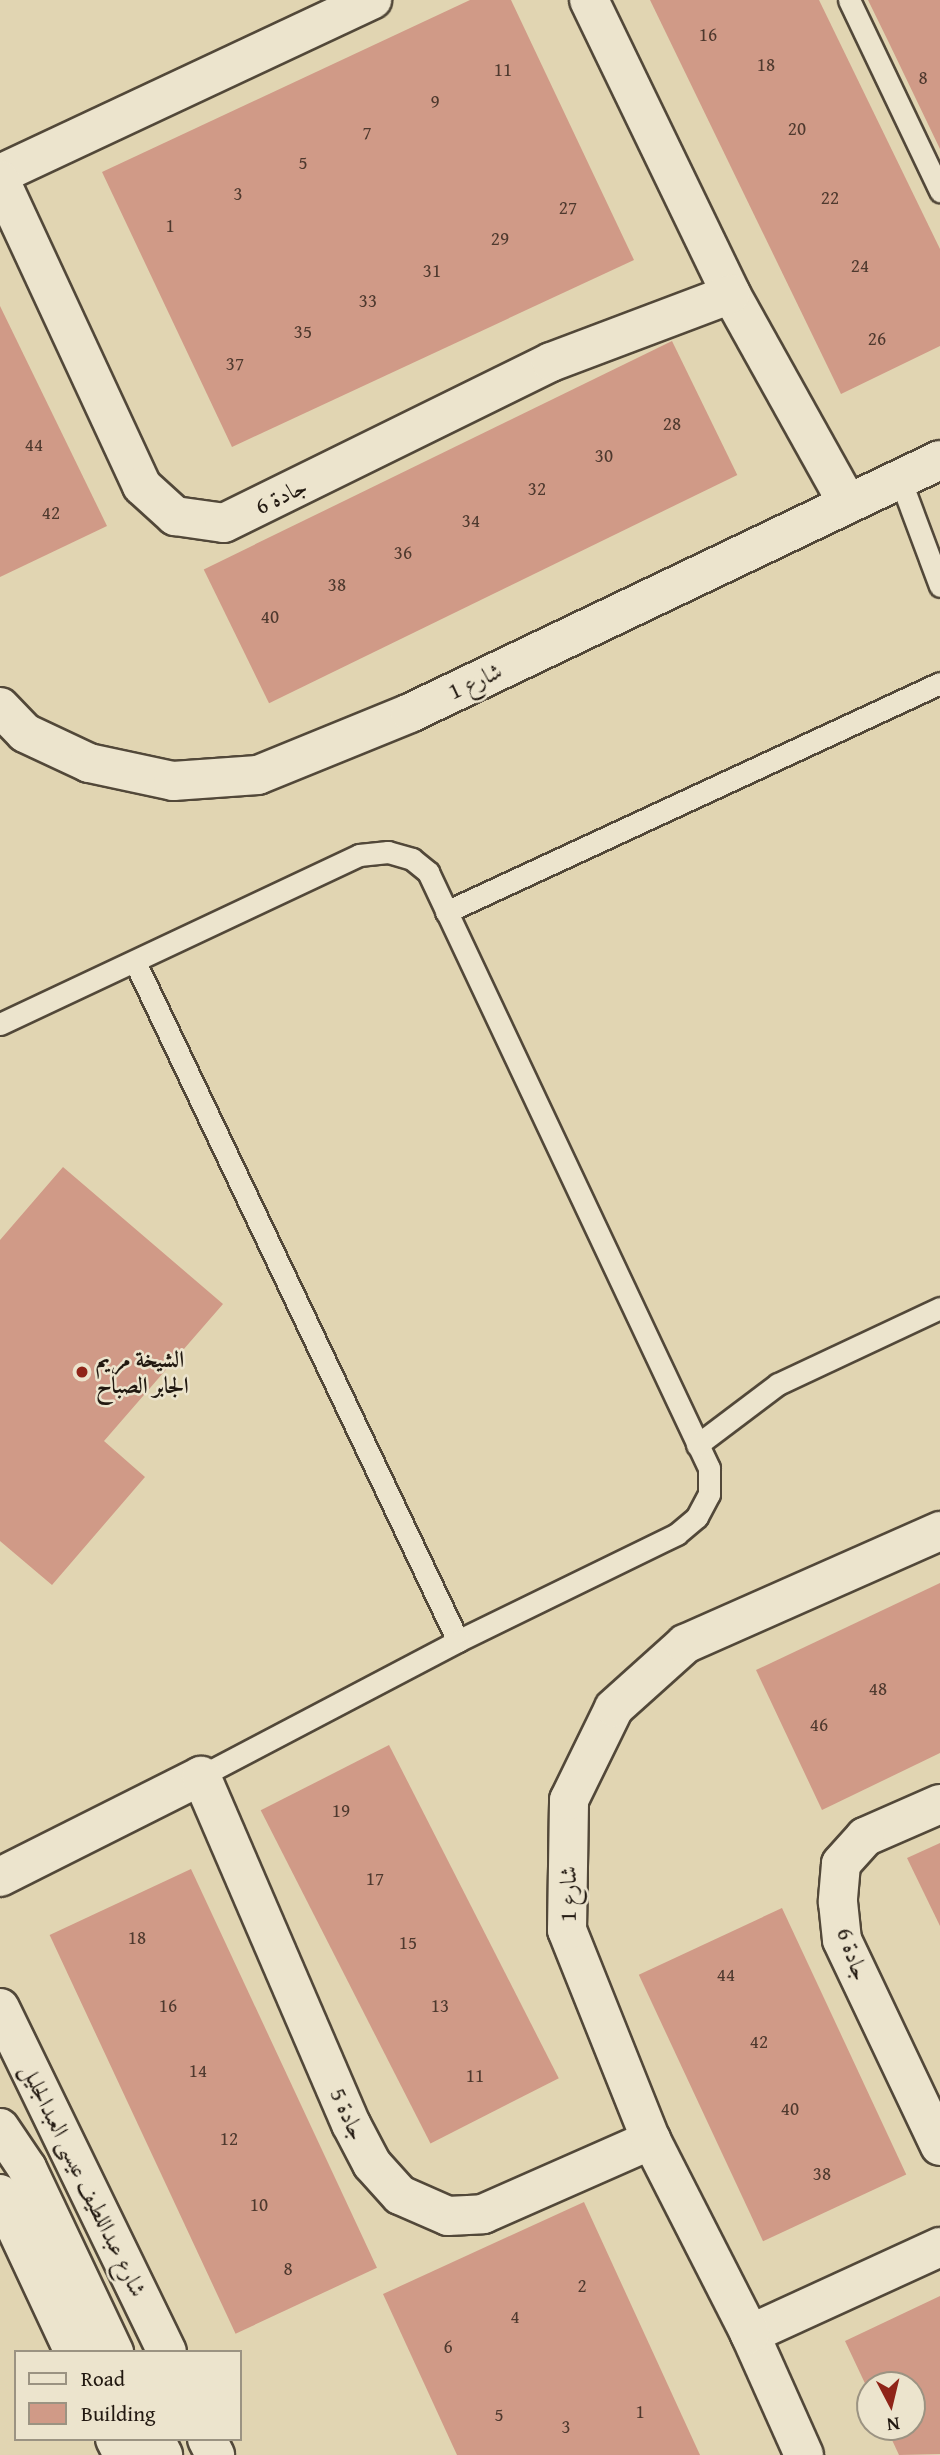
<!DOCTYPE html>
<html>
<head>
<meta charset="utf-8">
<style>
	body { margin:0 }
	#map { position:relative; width:940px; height:2455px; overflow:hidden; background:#e1d5b2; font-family:"Gentium Book Plus",Amiri,serif }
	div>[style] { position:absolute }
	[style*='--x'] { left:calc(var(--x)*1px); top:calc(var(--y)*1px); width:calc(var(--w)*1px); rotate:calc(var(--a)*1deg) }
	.building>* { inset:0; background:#d09a87; transform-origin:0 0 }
	.roads { filter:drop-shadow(2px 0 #524839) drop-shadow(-2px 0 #524839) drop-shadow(0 2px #524839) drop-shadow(0 -2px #524839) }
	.service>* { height:21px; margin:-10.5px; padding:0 10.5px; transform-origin:10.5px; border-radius:10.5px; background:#ece4cd }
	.minor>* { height:38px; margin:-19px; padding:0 19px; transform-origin:19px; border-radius:19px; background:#ece4cd }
	.secondary>* { height:38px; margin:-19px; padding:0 19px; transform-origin:19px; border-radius:19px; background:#ece4cd }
	.dots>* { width:19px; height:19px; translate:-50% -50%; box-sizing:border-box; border:4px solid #ece4cd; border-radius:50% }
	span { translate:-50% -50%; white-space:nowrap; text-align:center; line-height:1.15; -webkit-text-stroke:5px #ece4cd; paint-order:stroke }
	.number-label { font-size:19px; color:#4e392e }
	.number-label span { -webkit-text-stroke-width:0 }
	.street-label { font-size:23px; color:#221911 }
	.poi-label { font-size:23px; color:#221911; font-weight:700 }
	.left { translate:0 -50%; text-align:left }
	.legend { position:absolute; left:14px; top:2350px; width:228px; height:91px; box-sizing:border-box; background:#ece4cd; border:2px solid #9b9382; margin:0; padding:9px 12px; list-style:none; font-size:21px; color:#221911 }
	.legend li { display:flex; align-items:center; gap:14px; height:35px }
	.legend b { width:35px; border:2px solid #9b9382 }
	.north { position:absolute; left:856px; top:2371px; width:70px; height:70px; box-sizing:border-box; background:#ece4cd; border:2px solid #9b9382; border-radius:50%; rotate:173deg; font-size:19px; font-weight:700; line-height:28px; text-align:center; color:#221911 }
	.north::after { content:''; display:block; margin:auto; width:24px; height:32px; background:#8f2418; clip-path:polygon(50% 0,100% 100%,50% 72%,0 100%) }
</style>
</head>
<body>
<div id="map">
	<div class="building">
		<div style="clip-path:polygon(470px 0,511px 0,634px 260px,232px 447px,102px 172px)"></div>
		<div style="clip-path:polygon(650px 0,819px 0,940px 249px,940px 346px,841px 394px)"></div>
		<div style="clip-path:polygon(868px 0,940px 0,940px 149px,890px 45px)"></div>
		<div style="clip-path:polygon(0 306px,107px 526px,0 577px)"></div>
		<div style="left:672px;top:341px;width:149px;height:521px;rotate:64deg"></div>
		<div style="clip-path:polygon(63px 1167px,223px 1304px,104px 1441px,145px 1477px,52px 1585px,0 1541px,0 1240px)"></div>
		<div style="clip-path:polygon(940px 1583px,940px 1753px,822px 1810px,756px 1670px)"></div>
		<div style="left:389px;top:1745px;width:374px;height:144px;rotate:63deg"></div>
		<div style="clip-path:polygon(940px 1843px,940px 1926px,907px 1858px)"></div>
		<div style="left:191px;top:1869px;width:440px;height:156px;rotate:65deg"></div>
		<div style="left:782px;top:1908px;width:294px;height:158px;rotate:65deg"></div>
		<div style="clip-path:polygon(584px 2202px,700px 2455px,457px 2455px,383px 2294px)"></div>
		<div style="clip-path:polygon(940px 2296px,940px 2454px,899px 2455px,886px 2427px,912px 2427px,912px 2385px,870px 2385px,870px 2394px,845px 2341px)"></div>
	</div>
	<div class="roads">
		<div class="service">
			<div style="--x:849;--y:0;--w:212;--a:64.5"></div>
			<div style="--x:900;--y:479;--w:114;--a:69.5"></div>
			<div style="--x:446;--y:912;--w:544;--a:-24.87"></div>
			<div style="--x:135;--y:962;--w:752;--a:64.56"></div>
			<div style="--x:0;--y:1024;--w:397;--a:-25.2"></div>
			<div style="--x:359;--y:855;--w:29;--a:-6"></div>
			<div style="--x:388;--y:852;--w:25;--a:16"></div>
			<div style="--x:412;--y:859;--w:21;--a:39"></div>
			<div style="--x:428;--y:872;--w:659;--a:64.76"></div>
			<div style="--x:709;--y:1468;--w:26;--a:90"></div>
			<div style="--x:709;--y:1494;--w:26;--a:118"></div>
			<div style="--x:697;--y:1517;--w:26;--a:140"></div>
			<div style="--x:677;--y:1534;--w:244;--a:154"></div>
			<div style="--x:458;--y:1641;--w:290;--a:152.3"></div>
			<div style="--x:697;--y:1445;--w:101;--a:-37"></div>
			<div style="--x:778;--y:1384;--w:179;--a:-25.1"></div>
		</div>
		<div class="minor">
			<div style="--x:589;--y:0;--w:326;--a:64.2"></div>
			<div style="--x:731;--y:294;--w:240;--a:60.9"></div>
			<div style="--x:0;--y:174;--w:411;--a:-25.1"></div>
			<div style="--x:0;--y:180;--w:337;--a:65.1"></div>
			<div style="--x:142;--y:486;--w:45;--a:42.3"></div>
			<div style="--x:175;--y:516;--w:49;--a:8.1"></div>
			<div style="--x:224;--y:523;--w:364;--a:-26.2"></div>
			<div style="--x:551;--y:362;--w:192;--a:-20.7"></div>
			<div style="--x:0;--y:707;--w:36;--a:46"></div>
			<div style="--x:25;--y:733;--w:71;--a:25.1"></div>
			<div style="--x:89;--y:763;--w:86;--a:12.1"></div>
			<div style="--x:173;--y:781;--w:85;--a:-4"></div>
			<div style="--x:258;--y:775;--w:164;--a:-22.2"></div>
			<div style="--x:410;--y:713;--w:587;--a:-25.52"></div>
			<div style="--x:940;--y:1804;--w:82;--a:156.3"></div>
			<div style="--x:865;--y:1837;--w:36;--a:132"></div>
			<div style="--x:841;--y:1864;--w:38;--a:95"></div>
			<div style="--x:838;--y:1902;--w:38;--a:84"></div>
			<div style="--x:842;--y:1940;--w:228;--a:64.6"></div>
			<div style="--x:0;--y:1877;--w:225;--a:-26.7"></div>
			<div style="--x:201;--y:1776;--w:379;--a:66.7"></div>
			<div style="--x:351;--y:2124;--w:45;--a:62.3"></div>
			<div style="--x:372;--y:2164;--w:42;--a:47.9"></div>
			<div style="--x:400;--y:2195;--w:52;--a:23.6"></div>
			<div style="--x:448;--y:2216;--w:35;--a:-3"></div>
			<div style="--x:483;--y:2214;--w:184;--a:-23.8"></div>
			<div style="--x:750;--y:2334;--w:209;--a:-24.6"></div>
			<div style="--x:804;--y:2455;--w:133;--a:-114.1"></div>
			<div style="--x:750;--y:2334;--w:218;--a:-117"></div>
			<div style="--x:651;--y:2140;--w:226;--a:-111.8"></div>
			<div style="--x:567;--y:1930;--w:130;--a:-89.1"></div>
			<div style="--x:569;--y:1800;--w:102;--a:-63.9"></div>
			<div style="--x:614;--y:1708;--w:96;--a:-42"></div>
			<div style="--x:685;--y:1644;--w:279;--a:-23.9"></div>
		</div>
		<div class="secondary">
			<div style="--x:0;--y:2008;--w:382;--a:64.1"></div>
			<div style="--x:0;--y:2128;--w:48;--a:56"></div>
			<div style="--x:27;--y:2168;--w:204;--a:64.7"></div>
			<div style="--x:0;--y:2194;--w:174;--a:64.9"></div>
			<div style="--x:115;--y:2439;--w:18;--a:63"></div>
			<div style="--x:155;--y:2439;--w:18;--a:63"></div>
			<div style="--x:207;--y:2439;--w:18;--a:63"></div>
		</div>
	</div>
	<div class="dots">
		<div style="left:82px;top:1372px;background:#8f2418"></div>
	</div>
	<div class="number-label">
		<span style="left:708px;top:35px">16</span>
		<span style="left:766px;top:65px">18</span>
		<span style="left:503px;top:70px">11</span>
		<span style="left:923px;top:78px">8</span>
		<span style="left:435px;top:102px">9</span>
		<span style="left:797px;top:129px">20</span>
		<span style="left:367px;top:133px">7</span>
		<span style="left:303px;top:163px">5</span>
		<span style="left:238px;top:194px">3</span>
		<span style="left:830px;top:198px">22</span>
		<span style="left:568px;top:208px">27</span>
		<span style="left:170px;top:226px">1</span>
		<span style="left:500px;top:239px">29</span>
		<span style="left:860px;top:266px">24</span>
		<span style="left:432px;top:271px">31</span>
		<span style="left:368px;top:301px">33</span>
		<span style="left:303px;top:332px">35</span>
		<span style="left:877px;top:339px">26</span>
		<span style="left:235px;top:364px">37</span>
		<span style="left:672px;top:424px">28</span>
		<span style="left:34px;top:445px">44</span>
		<span style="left:604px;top:456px">30</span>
		<span style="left:537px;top:489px">32</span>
		<span style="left:51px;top:513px">42</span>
		<span style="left:471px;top:521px">34</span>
		<span style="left:403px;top:553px">36</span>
		<span style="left:337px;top:585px">38</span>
		<span style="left:270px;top:617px">40</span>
		<span style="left:878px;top:1689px">48</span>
		<span style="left:819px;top:1725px">46</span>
		<span style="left:341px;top:1811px">19</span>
		<span style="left:375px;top:1879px">17</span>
		<span style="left:137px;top:1938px">18</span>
		<span style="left:408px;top:1943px">15</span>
		<span style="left:726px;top:1975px">44</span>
		<span style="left:168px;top:2006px">16</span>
		<span style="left:440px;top:2006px">13</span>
		<span style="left:759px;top:2042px">42</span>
		<span style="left:198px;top:2071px">14</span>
		<span style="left:475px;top:2076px">11</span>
		<span style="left:790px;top:2109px">40</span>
		<span style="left:229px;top:2139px">12</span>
		<span style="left:822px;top:2174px">38</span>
		<span style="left:259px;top:2205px">10</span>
		<span style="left:288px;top:2269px">8</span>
		<span style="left:582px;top:2286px">2</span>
		<span style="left:515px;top:2317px">4</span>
		<span style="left:448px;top:2347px">6</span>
		<span style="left:640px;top:2412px">1</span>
		<span style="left:499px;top:2415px">5</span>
		<span style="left:566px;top:2427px">3</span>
	</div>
	<div class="street-label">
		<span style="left:281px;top:496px;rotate:-26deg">جادة 6</span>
		<span style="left:475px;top:681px;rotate:-25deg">شارع 1</span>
		<span style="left:568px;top:1894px;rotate:-90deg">شارع 1</span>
		<span style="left:853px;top:1954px;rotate:70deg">جادة 6</span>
		<span style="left:348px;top:2114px;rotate:65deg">جادة 5</span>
		<span style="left:84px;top:2180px;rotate:64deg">شارع عبداللطيف عيسى العبدالجليل</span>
	</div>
	<div class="poi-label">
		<span class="left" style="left:96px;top:1372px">الشيخة مريم<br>الجابر الصباح</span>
	</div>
	<ul class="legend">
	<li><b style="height:9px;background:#ece4cd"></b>Road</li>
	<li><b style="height:19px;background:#d09a87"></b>Building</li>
	</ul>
	<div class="north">N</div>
</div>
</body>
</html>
